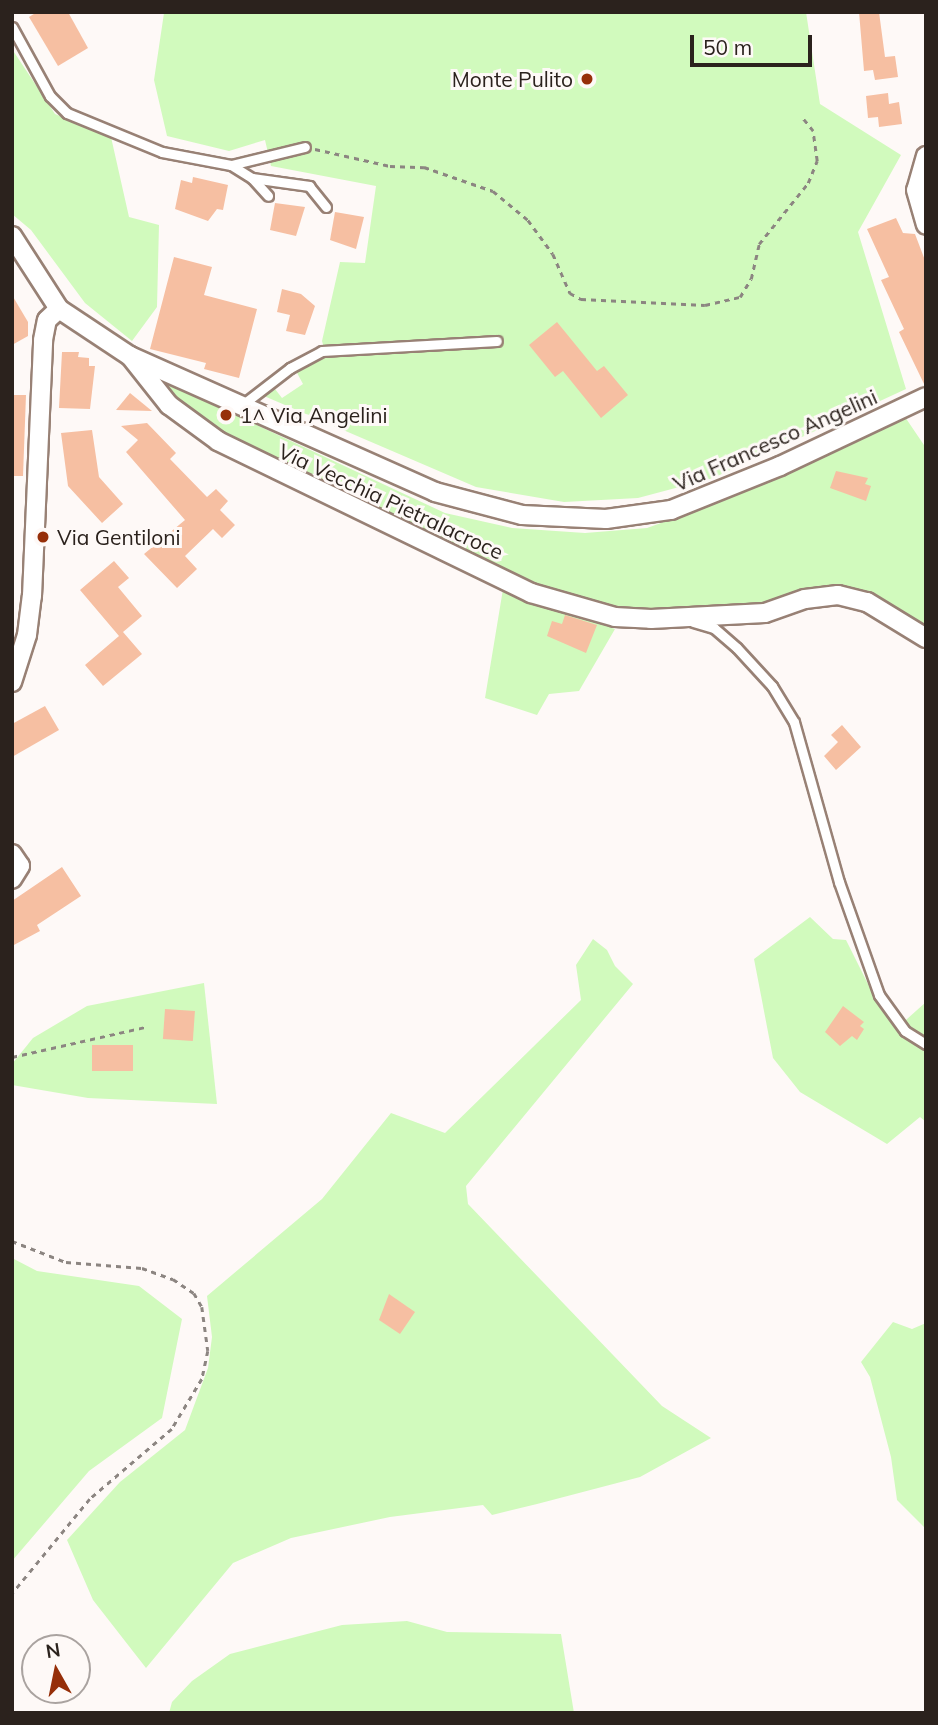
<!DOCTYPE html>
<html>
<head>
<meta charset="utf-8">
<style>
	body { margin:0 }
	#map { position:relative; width:938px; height:1725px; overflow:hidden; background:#fef9f7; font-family:Mulish,sans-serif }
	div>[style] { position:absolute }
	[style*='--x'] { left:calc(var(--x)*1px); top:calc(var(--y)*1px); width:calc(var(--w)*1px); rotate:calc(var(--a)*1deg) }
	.green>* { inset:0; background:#d1fabd }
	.building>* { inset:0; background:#f6bfa2; transform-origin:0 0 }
	.path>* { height:2.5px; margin-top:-1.25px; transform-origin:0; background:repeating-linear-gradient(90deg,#8c8581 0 5px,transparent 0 10px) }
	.roads { filter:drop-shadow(2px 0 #988175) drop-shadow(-2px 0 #988175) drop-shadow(0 2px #988175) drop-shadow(0 -2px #988175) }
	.service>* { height:9px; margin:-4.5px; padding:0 4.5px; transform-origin:4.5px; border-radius:4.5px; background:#fff }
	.minor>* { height:18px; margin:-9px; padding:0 9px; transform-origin:9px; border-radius:9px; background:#fff }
	.dots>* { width:19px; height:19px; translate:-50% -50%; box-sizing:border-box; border:4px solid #fef9f7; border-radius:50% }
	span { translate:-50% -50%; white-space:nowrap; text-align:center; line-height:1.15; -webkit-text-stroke:6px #fef9f7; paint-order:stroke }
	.poi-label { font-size:21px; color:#2b221d }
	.right { translate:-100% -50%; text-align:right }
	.left { translate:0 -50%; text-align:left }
	.street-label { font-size:21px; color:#2b221d }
	.frame { position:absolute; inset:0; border:14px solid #2b221d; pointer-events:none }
	.north { position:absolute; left:21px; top:1634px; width:70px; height:70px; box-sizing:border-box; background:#fef9f7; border:2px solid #aaa3a0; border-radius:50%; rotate:351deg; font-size:19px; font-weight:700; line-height:28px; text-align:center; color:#2b221d }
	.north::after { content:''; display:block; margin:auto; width:24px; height:32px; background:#962f09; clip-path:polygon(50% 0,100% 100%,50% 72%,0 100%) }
	.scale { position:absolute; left:690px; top:35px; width:122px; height:32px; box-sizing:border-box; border:4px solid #2b221d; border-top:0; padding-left:9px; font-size:21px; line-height:24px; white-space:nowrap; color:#2b221d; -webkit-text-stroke:5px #fef9f7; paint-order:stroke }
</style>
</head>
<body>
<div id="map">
	<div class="green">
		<div style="clip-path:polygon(161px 12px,806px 12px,820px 104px,901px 155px,858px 232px,906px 389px,713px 478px,638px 498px,564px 502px,476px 487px,264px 396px,275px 389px,282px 398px,303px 384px,296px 371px,326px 355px,322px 341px,340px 262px,365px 263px,376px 186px,271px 166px,265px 140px,229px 151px,167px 136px,154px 80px,164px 13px)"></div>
		<div style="clip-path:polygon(12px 49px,55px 114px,111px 137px,129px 217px,159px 225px,157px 307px,132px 341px,85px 303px,31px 230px,12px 214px)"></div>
		<div style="clip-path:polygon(167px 383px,445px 513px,512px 528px,585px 533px,647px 528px,700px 509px,905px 417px,926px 448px,926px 631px,893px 609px,819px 587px,749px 606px,678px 612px,588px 603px,546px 592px,462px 547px,215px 433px,161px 385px)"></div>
		<div style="clip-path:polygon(503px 589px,615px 629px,579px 691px,549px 694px,537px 715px,485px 698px)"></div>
		<div style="clip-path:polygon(810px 917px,833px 939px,846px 940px,881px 1010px,897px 1028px,926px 1002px,926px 1122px,920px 1117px,887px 1144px,800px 1092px,773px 1058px,754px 959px)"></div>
		<div style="clip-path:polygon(593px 939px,607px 950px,615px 966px,633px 984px,466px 1186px,468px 1204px,662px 1406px,711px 1438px,640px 1477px,537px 1504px,492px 1515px,483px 1505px,390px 1517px,291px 1538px,233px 1563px,146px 1668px,93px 1600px,67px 1540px,120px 1482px,185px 1430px,208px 1368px,212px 1337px,207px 1296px,322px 1199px,391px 1113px,445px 1133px,581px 1000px,576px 965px)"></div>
		<div style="clip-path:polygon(204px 983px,217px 1104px,88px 1098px,12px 1085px,12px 1064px,33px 1038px,87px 1006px)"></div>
		<div style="clip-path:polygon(12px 1258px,37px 1271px,139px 1286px,182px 1319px,162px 1418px,89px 1471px,12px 1561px)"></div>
		<div style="clip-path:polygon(893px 1322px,912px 1329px,926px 1323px,926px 1529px,897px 1500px,891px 1457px,870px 1377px,861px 1362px)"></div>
		<div style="clip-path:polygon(407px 1621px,447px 1632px,561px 1634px,574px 1713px,169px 1713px,172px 1702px,192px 1681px,230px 1654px,342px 1625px)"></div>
	</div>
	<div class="building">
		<div style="clip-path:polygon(37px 12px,68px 12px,88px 48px,58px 66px,29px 17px)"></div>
		<div style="clip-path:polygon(859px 12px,879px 12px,885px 57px,895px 56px,898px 77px,875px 80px,873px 70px,864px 71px)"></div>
		<div style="clip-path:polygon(888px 93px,889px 104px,899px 102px,902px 124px,879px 127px,878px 117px,868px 118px,866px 96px)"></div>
		<div style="clip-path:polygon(193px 177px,228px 185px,223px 210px,217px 209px,208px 221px,175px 209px,181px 180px,192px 183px)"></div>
		<div style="clip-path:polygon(275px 203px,305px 207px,296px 236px,270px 230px)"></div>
		<div style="clip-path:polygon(335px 212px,364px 217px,356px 249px,330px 240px)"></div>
		<div style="clip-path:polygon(896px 218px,903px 233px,915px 234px,926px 263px,925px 386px,899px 332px,904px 329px,881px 280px,889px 277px,867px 229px)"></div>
		<div style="clip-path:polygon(174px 257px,212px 267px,204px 295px,257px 309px,239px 378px,204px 369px,206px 363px,150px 349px)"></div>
		<div style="clip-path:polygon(282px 289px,301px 294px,315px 306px,305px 335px,286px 331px,290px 315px,277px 312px)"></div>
		<div style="clip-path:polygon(12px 295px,28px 322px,28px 336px,12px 345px)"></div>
		<div style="clip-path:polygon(557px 322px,597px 371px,604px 366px,628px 395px,601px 418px,563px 371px,555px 377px,529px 345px)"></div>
		<div style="clip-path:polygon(62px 352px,79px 352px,78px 357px,89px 358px,89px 366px,95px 366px,90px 409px,59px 408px)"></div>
		<div style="clip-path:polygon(130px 393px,152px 411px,116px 410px)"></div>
		<div style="clip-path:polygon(12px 395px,26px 395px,23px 476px,12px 476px)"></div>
		<div style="clip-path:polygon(147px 423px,176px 453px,170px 459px,207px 497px,216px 489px,228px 501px,220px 510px,235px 525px,222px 538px,213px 529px,185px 556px,197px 569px,177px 588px,144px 554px,185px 520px,126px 452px,138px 440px,121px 426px)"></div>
		<div style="clip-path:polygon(92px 430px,99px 477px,123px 504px,102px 523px,68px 486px,61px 433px)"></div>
		<div style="clip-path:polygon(836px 471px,868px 478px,865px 484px,871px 486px,866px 501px,830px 488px)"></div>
		<div style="clip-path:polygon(114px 561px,129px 578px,118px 587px,142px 616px,123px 632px,142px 654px,103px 686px,85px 665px,119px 636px,80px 590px)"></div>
		<div style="clip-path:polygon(565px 615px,597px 625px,586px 653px,547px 636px,552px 621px,562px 624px)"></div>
		<div style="clip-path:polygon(45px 706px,59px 730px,12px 757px,12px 724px)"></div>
		<div style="clip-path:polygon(842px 725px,861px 747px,836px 770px,824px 756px,838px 742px,831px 735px)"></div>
		<div style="clip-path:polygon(62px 867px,81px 896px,37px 925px,40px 931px,12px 946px,12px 901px)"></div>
		<div style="clip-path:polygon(843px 1006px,864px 1022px,860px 1026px,864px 1029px,857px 1040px,852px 1036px,840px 1046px,825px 1032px)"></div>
		<div style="left:165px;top:1009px;width:30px;height:30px;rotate:4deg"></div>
		<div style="left:92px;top:1045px;width:41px;height:26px"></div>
		<div style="clip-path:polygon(389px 1294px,415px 1312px,400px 1334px,379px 1320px)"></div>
	</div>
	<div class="path">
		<div style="--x:315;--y:149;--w:77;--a:12.8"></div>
		<div style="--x:390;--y:166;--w:34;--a:2"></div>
		<div style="--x:424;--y:167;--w:73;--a:19.2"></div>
		<div style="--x:493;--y:191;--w:45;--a:39.6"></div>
		<div style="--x:528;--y:220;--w:42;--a:53.7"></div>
		<div style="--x:553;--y:254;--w:43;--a:66.4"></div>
		<div style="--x:570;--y:293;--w:13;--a:29"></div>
		<div style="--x:581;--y:299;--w:124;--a:2.8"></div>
		<div style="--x:705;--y:305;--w:36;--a:-13"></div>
		<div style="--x:740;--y:297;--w:21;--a:-59"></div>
		<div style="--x:751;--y:279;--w:36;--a:-77"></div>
		<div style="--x:759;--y:244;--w:78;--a:-51.2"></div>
		<div style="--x:808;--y:183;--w:24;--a:-68"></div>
		<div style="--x:817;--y:161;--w:30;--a:-98"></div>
		<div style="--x:813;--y:131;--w:19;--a:-129"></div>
		<div style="--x:12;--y:1057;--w:136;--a:-12.7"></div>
		<div style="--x:12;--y:1241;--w:58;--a:21.3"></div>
		<div style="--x:66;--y:1262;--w:76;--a:4.5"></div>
		<div style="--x:142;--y:1268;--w:33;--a:20"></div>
		<div style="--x:173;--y:1279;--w:25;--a:34"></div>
		<div style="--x:194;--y:1293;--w:16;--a:60"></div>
		<div style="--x:202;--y:1307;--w:44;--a:82.2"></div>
		<div style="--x:208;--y:1351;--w:29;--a:102"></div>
		<div style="--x:202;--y:1379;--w:58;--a:121"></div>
		<div style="--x:172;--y:1429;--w:108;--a:139.5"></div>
		<div style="--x:90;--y:1499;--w:123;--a:129.4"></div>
	</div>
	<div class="roads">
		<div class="service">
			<div style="--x:12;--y:27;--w:79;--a:61.2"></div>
			<div style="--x:50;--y:96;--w:24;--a:45"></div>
			<div style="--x:67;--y:113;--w:103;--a:22.3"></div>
			<div style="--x:162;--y:152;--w:70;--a:10.7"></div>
			<div style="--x:231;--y:165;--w:25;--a:32"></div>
			<div style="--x:252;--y:178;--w:58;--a:8"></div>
			<div style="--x:309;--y:186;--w:27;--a:51"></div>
			<div style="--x:231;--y:165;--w:76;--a:-13.7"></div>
			<div style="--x:252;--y:178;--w:24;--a:48"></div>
			<div style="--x:242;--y:405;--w:61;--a:-37.6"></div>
			<div style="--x:290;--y:368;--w:36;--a:-28"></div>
			<div style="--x:322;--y:351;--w:175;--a:-3.3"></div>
			<div style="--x:693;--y:622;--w:22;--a:16"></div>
			<div style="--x:714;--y:628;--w:30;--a:41"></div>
			<div style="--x:737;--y:648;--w:52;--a:47.4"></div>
			<div style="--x:772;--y:686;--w:42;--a:58.6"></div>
			<div style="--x:794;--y:722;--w:166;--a:74.3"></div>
			<div style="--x:839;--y:882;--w:120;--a:70.5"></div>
			<div style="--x:879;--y:995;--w:44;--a:54.2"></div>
			<div style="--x:905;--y:1031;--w:25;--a:32"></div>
		</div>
		<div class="minor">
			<div style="--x:926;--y:156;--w:35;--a:106"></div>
			<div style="--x:916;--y:190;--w:36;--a:74"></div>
			<div style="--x:12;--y:236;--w:87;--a:57.2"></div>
			<div style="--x:59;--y:309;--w:85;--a:33.5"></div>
			<div style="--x:130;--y:356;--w:334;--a:24"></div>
			<div style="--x:435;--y:492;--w:90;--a:14.8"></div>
			<div style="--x:522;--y:515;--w:84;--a:2.7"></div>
			<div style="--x:606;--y:519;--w:66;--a:-7.9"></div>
			<div style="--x:671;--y:510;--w:118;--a:-22"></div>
			<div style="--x:780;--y:466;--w:161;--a:-25.3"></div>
			<div style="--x:130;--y:356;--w:63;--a:51.5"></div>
			<div style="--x:169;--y:405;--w:61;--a:36.3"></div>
			<div style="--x:218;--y:441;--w:348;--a:25.9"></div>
			<div style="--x:531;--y:593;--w:87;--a:15.9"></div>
			<div style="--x:615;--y:617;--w:36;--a:3"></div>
			<div style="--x:651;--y:619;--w:114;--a:-3"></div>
			<div style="--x:765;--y:613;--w:42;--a:-19.3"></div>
			<div style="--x:805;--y:599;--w:33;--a:-7"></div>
			<div style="--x:838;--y:595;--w:30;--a:14"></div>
			<div style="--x:867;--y:602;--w:69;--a:31.4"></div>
			<div style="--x:12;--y:682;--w:49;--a:-72.3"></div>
			<div style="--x:27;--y:635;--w:39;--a:-83"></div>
			<div style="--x:32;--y:596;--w:256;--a:-87.5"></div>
			<div style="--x:43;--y:340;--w:20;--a:-79"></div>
			<div style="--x:47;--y:320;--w:16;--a:-43"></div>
			<div style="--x:12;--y:854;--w:14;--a:56"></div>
			<div style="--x:20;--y:866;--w:15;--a:122"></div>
		</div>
	</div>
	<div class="dots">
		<div style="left:587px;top:79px;background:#962f09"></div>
		<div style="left:226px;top:415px;background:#962f09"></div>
		<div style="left:43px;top:537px;background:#962f09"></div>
	</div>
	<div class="poi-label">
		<span class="right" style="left:573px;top:79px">Monte Pulito</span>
		<span class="left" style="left:240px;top:415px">1^ Via Angelini</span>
		<span class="left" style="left:57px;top:537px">Via Gentiloni</span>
	</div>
	<div class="street-label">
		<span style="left:775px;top:440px;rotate:-24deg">Via Francesco Angelini</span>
		<span style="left:391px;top:501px;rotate:25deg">Via Vecchia Pietralacroce</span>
	</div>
	<div class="frame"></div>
	<div class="north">N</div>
	<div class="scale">50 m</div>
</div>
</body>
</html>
